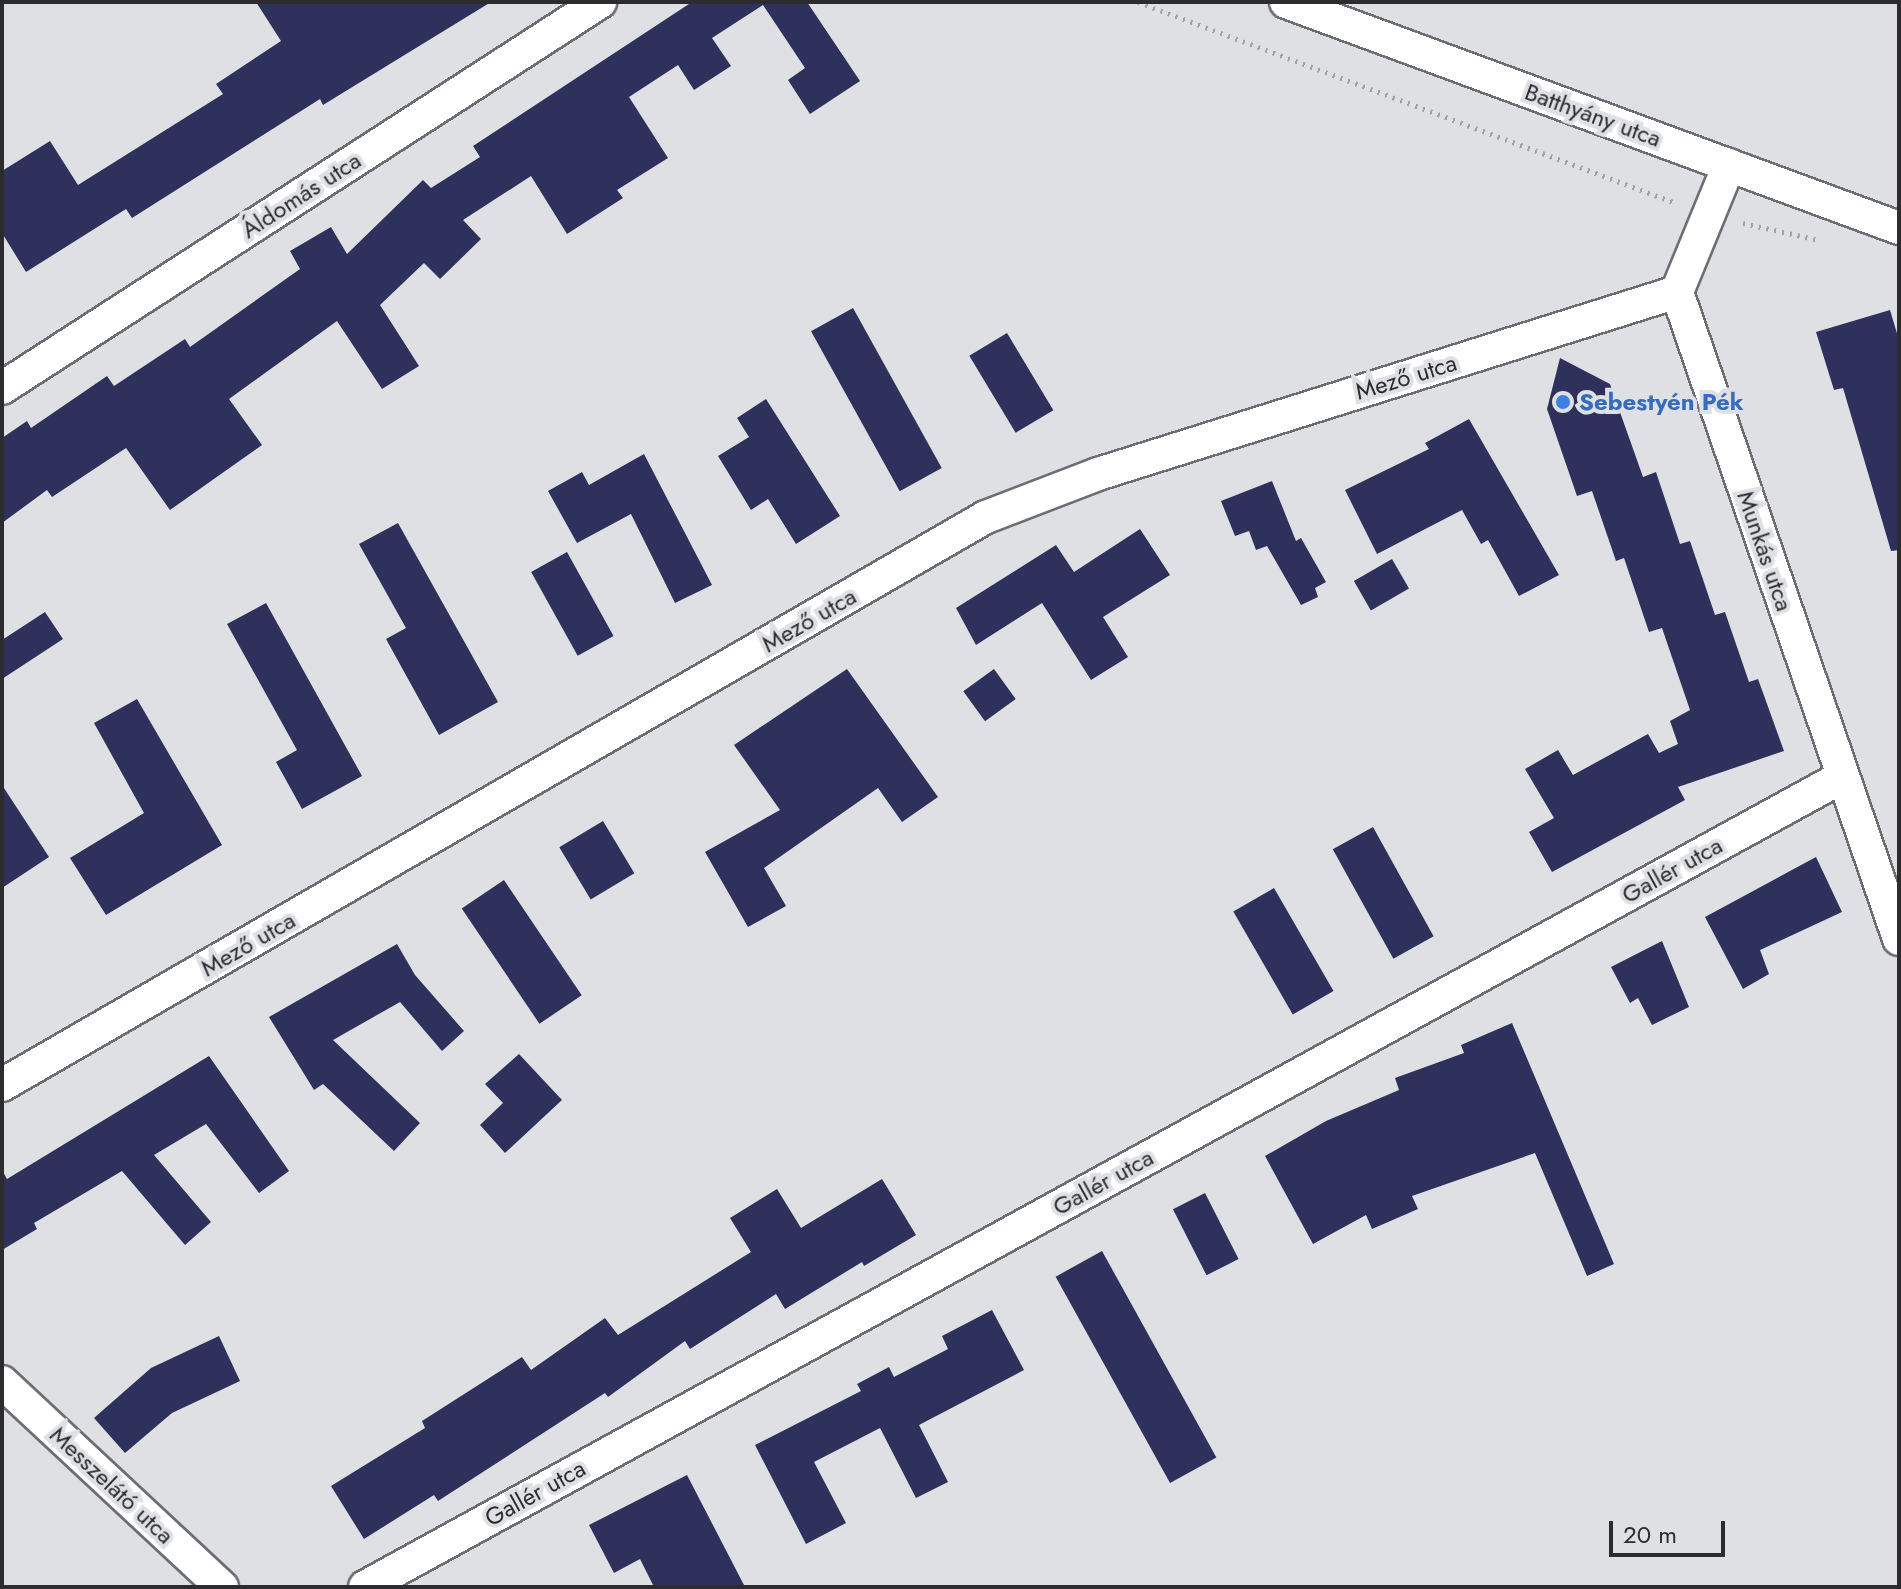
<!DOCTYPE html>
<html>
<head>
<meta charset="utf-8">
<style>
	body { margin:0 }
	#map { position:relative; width:1901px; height:1589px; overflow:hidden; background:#dfe0e4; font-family:Jost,sans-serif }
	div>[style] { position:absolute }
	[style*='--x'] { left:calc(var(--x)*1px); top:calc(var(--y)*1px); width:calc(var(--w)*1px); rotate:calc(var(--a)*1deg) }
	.building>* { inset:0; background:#2e315b; transform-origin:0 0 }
	.path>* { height:5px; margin-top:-2.5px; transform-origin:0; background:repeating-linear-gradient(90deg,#a0a1a4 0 2px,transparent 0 8px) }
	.roads { filter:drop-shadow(2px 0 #6d6e72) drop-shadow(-2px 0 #6d6e72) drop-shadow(0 2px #6d6e72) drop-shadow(0 -2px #6d6e72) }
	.street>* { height:32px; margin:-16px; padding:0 16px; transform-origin:16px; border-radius:16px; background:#fff }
	.dots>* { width:22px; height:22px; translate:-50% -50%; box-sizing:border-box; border:4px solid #dfe0e4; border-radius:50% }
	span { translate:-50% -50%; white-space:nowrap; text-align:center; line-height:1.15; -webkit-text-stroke:8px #dfe0e4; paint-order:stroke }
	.street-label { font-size:24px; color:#2c2c2e }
	.shop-label { font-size:24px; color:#366cbe; font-weight:700 }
	.left { translate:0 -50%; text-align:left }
	.frame { position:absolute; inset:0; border:4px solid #2c2c2e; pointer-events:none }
	.scale { position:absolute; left:1609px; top:1521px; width:116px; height:36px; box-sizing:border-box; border:4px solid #2c2c2e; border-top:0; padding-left:10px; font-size:24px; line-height:28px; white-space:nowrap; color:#2c2c2e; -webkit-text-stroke:6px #dfe0e4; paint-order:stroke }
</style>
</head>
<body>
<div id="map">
	<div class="building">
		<div style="clip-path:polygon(256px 2px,491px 2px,323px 105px,320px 99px,132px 218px,126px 209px,26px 272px,2px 233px,2px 171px,50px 141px,78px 185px,223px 94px,216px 84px,281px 41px)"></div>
		<div style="clip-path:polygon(692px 2px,807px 2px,860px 81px,810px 114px,788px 80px,805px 68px,763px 5px,712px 38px,731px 66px,694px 90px,678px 65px,629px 97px,668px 158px,617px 190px,623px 198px,567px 234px,531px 176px,463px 220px,481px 239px,440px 279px,424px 263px,380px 305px,419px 366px,382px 389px,337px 321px,229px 399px,262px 445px,170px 510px,126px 448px,52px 497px,47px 490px,2px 523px,2px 438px,27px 421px,31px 428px,107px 376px,114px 386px,185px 339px,190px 347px,300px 269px,290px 251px,331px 227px,347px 254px,423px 180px,431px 188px,480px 157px,473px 146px)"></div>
		<div style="left:853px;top:308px;width:183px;height:48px;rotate:61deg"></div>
		<div style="clip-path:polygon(1890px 310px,1899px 340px,1899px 550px,1891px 551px,1843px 388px,1834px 390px,1816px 332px)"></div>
		<div style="left:1007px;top:333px;width:90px;height:44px;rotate:59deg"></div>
		<div style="clip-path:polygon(1560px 358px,1610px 384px,1643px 477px,1656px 472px,1680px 544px,1690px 541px,1715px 615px,1725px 612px,1749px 682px,1758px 679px,1784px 751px,1678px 787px,1685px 800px,1552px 872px,1529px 832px,1554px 818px,1525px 769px,1558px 750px,1573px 775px,1648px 734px,1659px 753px,1678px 744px,1670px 721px,1690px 710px,1662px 628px,1649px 632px,1624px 558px,1616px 561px,1592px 491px,1577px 496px,1547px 409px)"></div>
		<div style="clip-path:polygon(766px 399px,840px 516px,796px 544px,768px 499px,751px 510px,718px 456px,749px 437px,737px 418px)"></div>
		<div style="clip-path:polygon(1469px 419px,1559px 575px,1519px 596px,1488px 540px,1481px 544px,1462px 510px,1377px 554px,1345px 490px,1429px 449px,1425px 443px)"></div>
		<div style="clip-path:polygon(644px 454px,712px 585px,675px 603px,631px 514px,577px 543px,548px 491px,582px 472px,589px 485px)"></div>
		<div style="clip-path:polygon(1272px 481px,1296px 541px,1301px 538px,1326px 582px,1315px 588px,1318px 597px,1301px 605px,1267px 546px,1256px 550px,1249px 531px,1235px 536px,1221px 501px)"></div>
		<div style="clip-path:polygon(398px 523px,498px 702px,439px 735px,386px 639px,406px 628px,359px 544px)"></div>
		<div style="clip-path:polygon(1140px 529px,1170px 575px,1103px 617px,1128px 657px,1091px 680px,1042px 603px,976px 645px,956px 608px,1056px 545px,1074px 572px)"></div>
		<div style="left:567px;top:552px;width:96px;height:41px;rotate:61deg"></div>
		<div style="left:1392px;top:559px;width:34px;height:44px;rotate:60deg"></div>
		<div style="clip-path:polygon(266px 603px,362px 776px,302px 809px,276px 762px,297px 750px,227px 624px)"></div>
		<div style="clip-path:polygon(45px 612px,63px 639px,2px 679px,2px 640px)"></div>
		<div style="clip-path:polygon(847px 669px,938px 797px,902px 822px,878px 788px,764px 868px,786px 906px,748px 927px,705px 852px,780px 810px,734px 745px)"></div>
		<div style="left:994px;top:669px;width:37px;height:38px;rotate:54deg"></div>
		<div style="clip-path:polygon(137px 699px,222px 845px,106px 915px,70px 858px,144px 813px,94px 723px)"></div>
		<div style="clip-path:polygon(2px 785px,49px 857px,2px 888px)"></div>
		<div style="left:603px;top:821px;width:61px;height:51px;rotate:59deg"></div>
		<div style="left:1373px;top:827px;width:125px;height:46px;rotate:61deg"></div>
		<div style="clip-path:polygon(1816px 857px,1842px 912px,1760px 950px,1769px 974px,1743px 989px,1705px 917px)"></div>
		<div style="left:504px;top:880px;width:139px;height:51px;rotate:56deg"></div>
		<div style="left:1274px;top:888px;width:119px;height:47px;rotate:60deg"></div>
		<div style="clip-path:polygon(1662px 941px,1689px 1007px,1652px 1025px,1638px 998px,1630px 1003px,1611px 967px)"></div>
		<div style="clip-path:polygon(397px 944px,415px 975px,464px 1031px,442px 1051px,400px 1002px,333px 1040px,420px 1123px,394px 1151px,323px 1084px,314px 1090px,269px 1017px)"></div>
		<div style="clip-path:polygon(1512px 1023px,1614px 1264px,1587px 1276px,1535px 1153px,1412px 1196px,1418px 1209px,1372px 1229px,1366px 1215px,1313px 1244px,1265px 1156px,1326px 1121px,1399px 1090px,1395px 1078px,1464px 1053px,1461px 1045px)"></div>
		<div style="clip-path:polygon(519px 1054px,562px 1100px,505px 1153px,480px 1125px,503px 1103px,485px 1084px)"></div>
		<div style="clip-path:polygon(209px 1056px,289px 1171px,259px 1193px,206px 1124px,154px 1155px,211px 1222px,185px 1245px,122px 1171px,34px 1223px,37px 1229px,2px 1250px,2px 1170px,7px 1179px)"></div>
		<div style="clip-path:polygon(882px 1179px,916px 1235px,864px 1266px,862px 1262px,785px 1309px,776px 1294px,690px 1349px,685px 1341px,608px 1397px,605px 1393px,438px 1501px,434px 1495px,364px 1539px,331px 1486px,425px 1428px,422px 1421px,522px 1357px,531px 1370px,605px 1318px,618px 1335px,751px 1252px,730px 1218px,777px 1189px,801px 1228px)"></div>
		<div style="left:1205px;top:1193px;width:74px;height:36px;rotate:63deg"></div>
		<div style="left:1102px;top:1251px;width:236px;height:53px;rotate:61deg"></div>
		<div style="clip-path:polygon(992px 1310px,1024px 1370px,919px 1425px,948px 1482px,916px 1498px,880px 1428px,814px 1462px,846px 1523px,806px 1544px,755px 1445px,861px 1391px,857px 1384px,889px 1367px,894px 1377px,948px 1349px,942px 1336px)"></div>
		<div style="clip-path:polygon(219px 1336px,240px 1381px,172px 1413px,125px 1453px,94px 1418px,151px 1368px)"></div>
		<div style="clip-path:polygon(687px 1475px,745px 1587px,654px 1587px,640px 1559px,614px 1573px,589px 1525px)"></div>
	</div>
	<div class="path">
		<div style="--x:1138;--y:2;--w:574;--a:20.49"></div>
		<div style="--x:1743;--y:223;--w:78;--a:12.6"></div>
	</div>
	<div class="roads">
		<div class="street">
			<div style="--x:1286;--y:2;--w:653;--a:20.24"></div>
			<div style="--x:1729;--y:165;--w:137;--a:112.3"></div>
			<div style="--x:1677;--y:292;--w:684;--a:71.06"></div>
			<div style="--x:2;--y:388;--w:712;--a:-32.84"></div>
			<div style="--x:2;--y:1085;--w:1136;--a:-30"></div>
			<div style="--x:986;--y:517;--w:120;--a:-21"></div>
			<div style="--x:1098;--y:474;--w:607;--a:-17.45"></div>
			<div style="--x:2;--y:1382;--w:301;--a:43"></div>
			<div style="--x:365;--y:1587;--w:1685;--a:-28.74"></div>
		</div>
	</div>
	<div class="dots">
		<div style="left:1563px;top:402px;background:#3f7fe0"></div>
	</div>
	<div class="street-label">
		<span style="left:1593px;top:115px;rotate:20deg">Batthyány utca</span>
		<span style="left:301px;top:195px;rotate:-33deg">Áldomás utca</span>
		<span style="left:1406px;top:377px;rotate:-17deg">Mező utca</span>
		<span style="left:1765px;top:551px;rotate:71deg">Munkás utca</span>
		<span style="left:809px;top:620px;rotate:-30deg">Mező utca</span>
		<span style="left:1672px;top:870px;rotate:-29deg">Gallér utca</span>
		<span style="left:248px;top:944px;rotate:-30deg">Mező utca</span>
		<span style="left:1103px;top:1182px;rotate:-29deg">Gallér utca</span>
		<span style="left:112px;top:1485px;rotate:43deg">Messzelátó utca</span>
		<span style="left:535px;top:1493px;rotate:-29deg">Gallér utca</span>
	</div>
	<div class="shop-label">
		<span class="left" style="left:1579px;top:402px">Sebestyén Pék</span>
	</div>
	<div class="frame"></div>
	<div class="scale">20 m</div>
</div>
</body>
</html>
